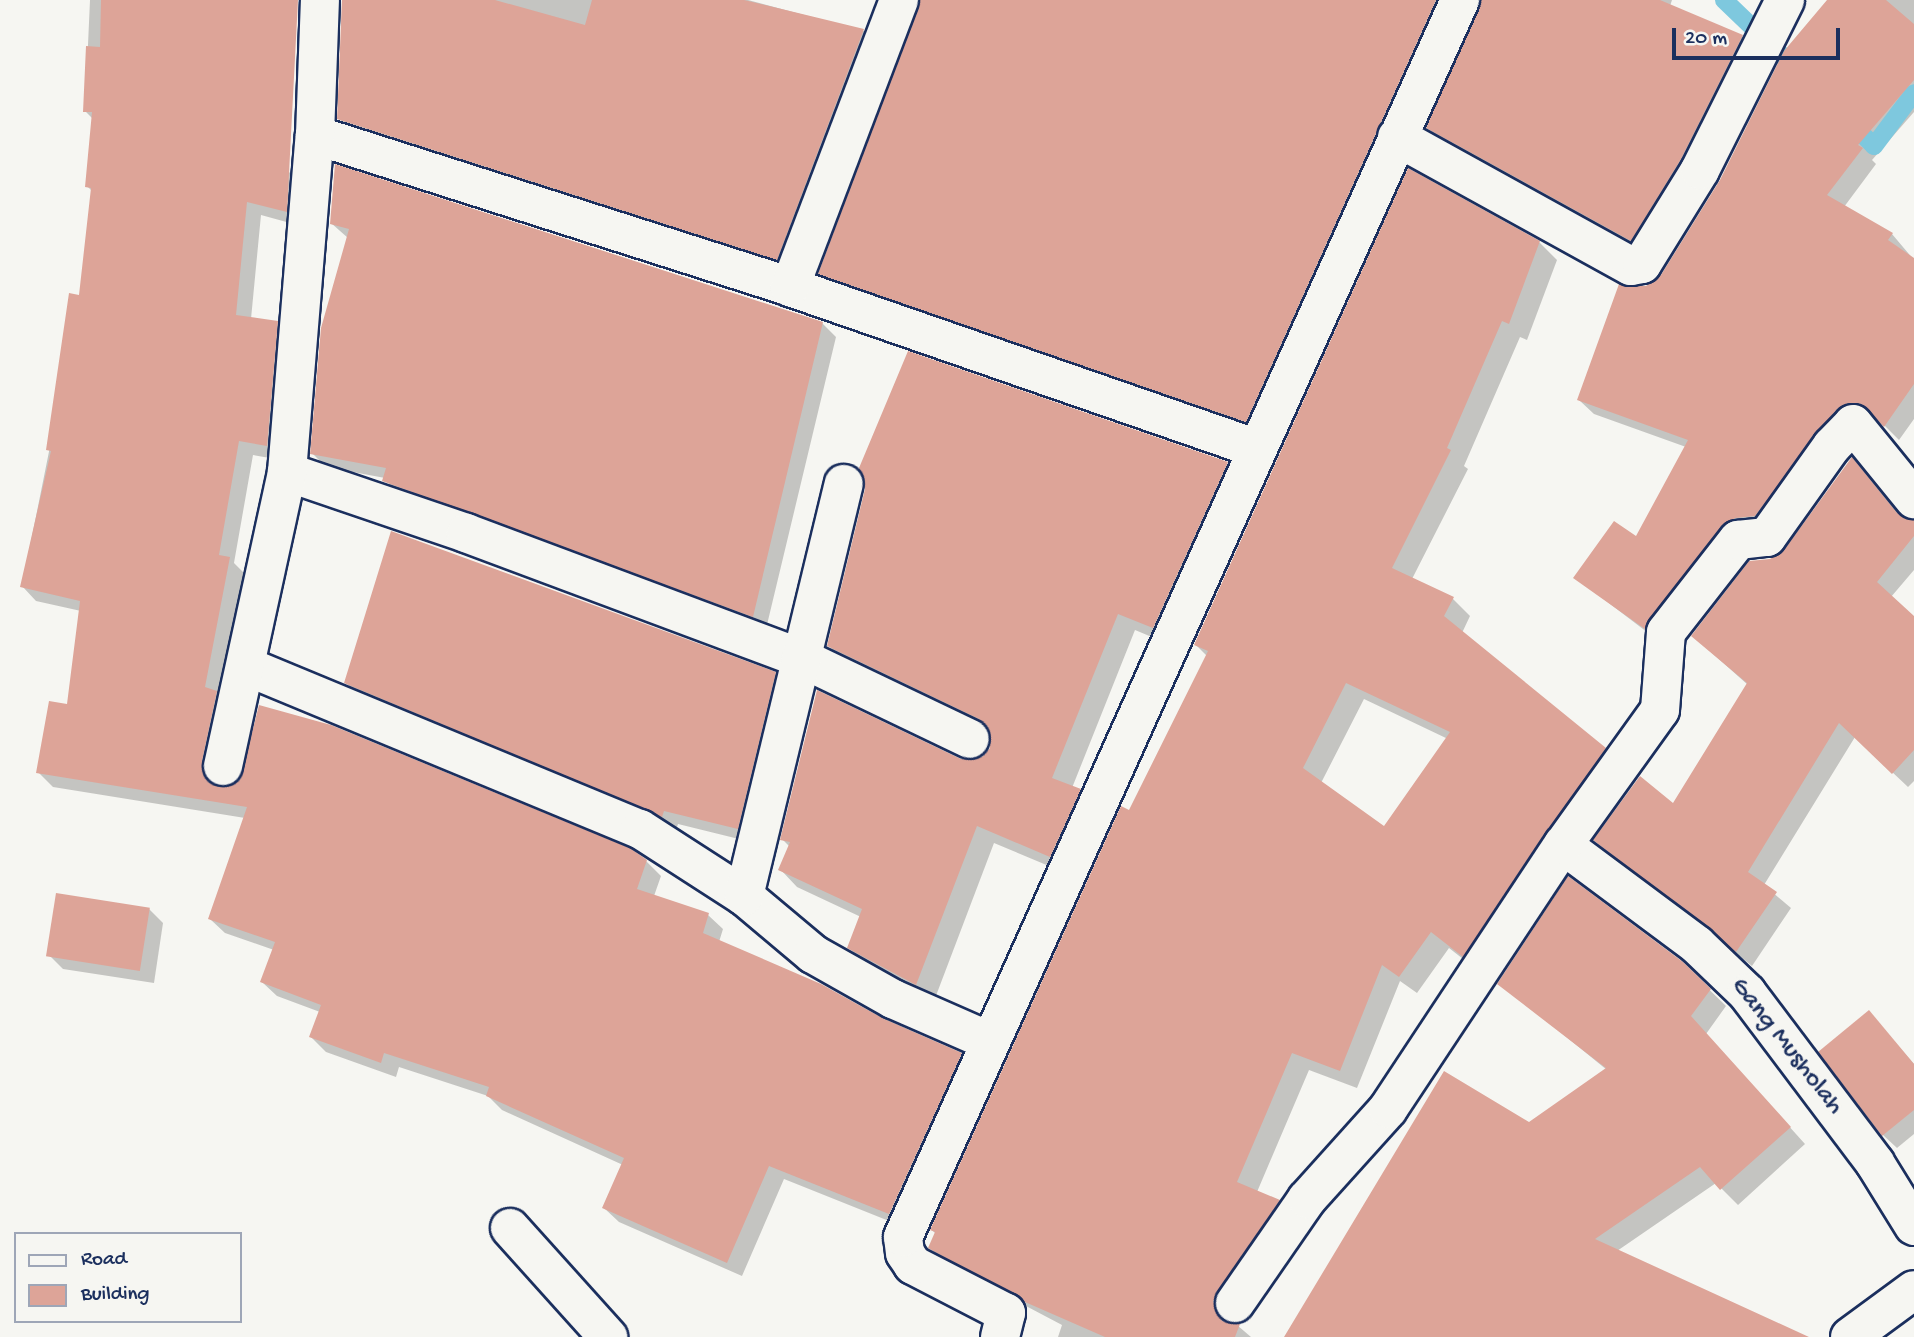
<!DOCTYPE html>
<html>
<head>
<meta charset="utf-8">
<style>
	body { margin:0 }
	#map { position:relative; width:1914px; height:1337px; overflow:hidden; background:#f6f6f2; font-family:"Gochi Hand",sans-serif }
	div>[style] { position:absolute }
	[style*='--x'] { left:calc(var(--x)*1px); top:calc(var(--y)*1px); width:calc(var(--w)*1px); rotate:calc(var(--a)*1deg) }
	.shadow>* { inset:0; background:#0003 }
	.stream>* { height:18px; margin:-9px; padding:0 9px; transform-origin:9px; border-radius:9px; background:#7ec8de }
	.building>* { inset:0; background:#dda498; transform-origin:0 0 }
	.roads { filter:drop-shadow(2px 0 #1b2f5e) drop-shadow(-2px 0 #1b2f5e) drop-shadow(0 2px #1b2f5e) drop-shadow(0 -2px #1b2f5e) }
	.minor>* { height:38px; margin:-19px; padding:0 19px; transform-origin:19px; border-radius:19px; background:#f6f6f2 }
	span { translate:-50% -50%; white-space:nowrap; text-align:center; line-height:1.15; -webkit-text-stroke:5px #f6f6f2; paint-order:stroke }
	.street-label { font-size:26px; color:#1b2f5e }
	.legend { position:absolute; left:14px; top:1232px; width:228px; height:91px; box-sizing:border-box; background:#f6f6f2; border:2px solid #9ea6b7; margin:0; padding:9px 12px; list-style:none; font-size:21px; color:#1b2f5e }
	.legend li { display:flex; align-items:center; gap:14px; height:35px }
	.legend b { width:35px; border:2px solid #9ea6b7 }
	.scale { position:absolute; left:1672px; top:28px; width:168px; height:32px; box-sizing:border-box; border:4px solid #1b2f5e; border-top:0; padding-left:9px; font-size:21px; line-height:24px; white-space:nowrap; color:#1b2f5e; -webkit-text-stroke:5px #f6f6f2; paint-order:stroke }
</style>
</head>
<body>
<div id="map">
	<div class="shadow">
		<div style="clip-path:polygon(90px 0,285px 0,262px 166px,289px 172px,304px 186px,301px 226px,261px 215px,251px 319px,277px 322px,292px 337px,281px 460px,253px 455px,234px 563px,244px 573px,220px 697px,216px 777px,219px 789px,646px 861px,661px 876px,654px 896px,708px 915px,723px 929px,719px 942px,961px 1054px,976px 1069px,904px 1227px,784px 1179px,742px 1276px,619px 1222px,604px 1208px,623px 1165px,502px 1110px,488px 1096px,399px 1067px,396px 1077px,326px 1052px,311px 1037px,320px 1012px,277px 996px,262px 982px,274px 950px,225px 933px,210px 919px,245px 818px,53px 787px,38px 772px,68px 706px,81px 611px,36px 601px,22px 586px,80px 297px,92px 191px,87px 186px,93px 119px,85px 111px)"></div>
		<div style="clip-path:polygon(342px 0,748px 0,864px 31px,877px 45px,790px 272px,353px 132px,339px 119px)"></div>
		<div style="clip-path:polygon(920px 0,1461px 0,1261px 436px,836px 288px,820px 273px,921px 8px)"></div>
		<div style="clip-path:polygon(1483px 0,1672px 0,1670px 6px,1742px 37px,1757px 52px,1646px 255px,1444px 143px,1428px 128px)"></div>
		<div style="clip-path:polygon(1829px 0,1914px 0,1914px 112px,1872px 160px,1876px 164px,1844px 207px,1892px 234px,1914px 260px,1914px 419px,1899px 440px,1877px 418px,1864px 417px,1660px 642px,1576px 578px,1637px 539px,1686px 447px,1594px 414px,1579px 400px,1646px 287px,1662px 277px)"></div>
		<div style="clip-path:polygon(331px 223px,822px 323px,836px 337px,766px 629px,398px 495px,385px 478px,326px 467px,312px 453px,348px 238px)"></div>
		<div style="clip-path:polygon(evenodd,1539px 242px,1557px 260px,1527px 340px,1520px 337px,1464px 466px,1468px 469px,1412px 579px,1453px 599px,1470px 616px,1462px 633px,1622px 767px,1481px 973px,1449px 948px,1417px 993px,1400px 981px,1357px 1088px,1309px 1070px,1257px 1192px,1279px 1202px,1296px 1219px,1230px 1319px,1251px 1337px,1058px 1337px,1062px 1325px,948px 1265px,930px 1248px,936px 1234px,932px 1230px,1207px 656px,1196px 645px,1539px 242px,1364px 699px,1448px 739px,1385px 828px,1321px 783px,1364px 699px)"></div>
		<div style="clip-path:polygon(1852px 460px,1903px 519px,1914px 521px,1914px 570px,1891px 597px,1914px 619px,1914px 781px,1908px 787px,1855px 737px,1764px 885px,1791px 908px,1752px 966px,1596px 840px,1673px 806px,1748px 685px,1693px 636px,1770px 560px,1786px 551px)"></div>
		<div style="clip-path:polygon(1227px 463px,1244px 481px,1171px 645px,1135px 630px,1072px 788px,1097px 808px,1068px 874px,994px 843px,934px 1001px,867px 965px,849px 948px,861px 917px,797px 887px,780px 869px,790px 847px,782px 839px,960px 760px,983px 759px,992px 748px,990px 732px,847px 663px,829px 646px)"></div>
		<div style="clip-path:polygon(775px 673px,789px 687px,751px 842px,678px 824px,676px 830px,360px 696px,346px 683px)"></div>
		<div style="clip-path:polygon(149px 909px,163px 923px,154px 983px,63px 969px,49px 955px)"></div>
		<div style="clip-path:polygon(1682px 963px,1726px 1006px,1706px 1034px,1805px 1144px,1738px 1205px,1716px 1183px,1617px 1251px,1805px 1337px,1302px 1337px,1529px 1124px,1607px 1070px,1500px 983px)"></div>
		<div style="clip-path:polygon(1869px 1012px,1914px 1064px,1914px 1134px,1897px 1148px,1883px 1135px)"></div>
	</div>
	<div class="stream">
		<div style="--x:1724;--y:0;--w:104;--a:43.8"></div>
		<div style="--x:1849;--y:121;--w:35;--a:45"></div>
		<div style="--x:1874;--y:146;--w:66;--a:-53"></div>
	</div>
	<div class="building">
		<div style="clip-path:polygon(101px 0,298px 0,287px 212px,247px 202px,236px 315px,278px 321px,267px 446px,239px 441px,219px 555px,230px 557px,205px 687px,217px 691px,202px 761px,208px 782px,219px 787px,240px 780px,259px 705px,331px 725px,630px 848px,647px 860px,637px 889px,709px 913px,703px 933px,821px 984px,884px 1019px,962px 1053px,889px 1214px,769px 1166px,727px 1263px,602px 1208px,624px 1158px,486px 1096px,489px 1087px,384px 1053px,381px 1063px,309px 1037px,321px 1005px,260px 982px,275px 942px,208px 919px,247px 807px,36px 773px,49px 701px,67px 704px,80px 601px,20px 587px,51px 451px,46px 450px,69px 293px,79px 295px,91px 188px,85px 187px,92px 112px,83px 112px,86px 46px,100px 47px)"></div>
		<div style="clip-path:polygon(342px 0,495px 0,585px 25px,592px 0,744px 0,864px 29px,777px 260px,337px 119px)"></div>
		<div style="clip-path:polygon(920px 0,1436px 0,1246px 422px,818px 274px)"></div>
		<div style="clip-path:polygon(1481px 0,1660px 0,1743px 35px,1681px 159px,1631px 241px,1426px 128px)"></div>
		<div style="clip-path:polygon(1827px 0,1886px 0,1914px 24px,1914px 80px,1858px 145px,1863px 148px,1827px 195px,1893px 233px,1888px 240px,1914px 258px,1914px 384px,1884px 427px,1861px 404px,1848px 403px,1837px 409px,1755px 516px,1735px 518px,1721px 527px,1645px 629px,1573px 578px,1614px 521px,1636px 536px,1688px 440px,1577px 400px,1619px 284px,1646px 286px,1661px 275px,1720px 180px,1784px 51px)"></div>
		<div style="clip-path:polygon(335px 164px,823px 322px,753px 617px,382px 481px,386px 468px,310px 454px,321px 328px,349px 229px,330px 224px)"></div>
		<div style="clip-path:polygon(evenodd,1408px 168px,1540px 241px,1509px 324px,1502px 321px,1447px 448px,1451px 450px,1392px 568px,1454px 597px,1444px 616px,1606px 748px,1463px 957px,1431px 932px,1399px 977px,1382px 965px,1340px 1071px,1292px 1053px,1237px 1182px,1280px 1200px,1213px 1301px,1222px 1321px,1240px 1324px,1235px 1337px,1105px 1337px,1025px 1302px,928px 1248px,935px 1232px,930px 1230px,1121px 806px,1129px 810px,1208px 651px,1194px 645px,1408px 168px,1346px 683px,1450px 732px,1384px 826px,1303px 768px,1346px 683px)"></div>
		<div style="clip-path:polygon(908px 351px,1228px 462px,1153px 628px,1118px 614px,1052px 778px,1081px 789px,1050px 857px,977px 826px,916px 985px,847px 948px,862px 909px,778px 870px,790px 842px,780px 840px,817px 690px,961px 759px,982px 757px,990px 748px,988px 727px,979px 719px,827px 646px,865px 489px,859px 468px)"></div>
		<div style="clip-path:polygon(1852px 457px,1897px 513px,1914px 520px,1914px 536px,1877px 582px,1914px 616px,1914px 750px,1892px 774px,1839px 723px,1748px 872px,1777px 892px,1736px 952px,1593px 840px,1640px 776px,1673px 803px,1747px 683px,1691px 636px,1749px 561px,1770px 559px,1784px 550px)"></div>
		<div style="clip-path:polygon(391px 531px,776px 672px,738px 829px,664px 811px,662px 817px,344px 683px)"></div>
		<div style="clip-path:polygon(1568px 876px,1683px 962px,1711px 989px,1691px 1016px,1791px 1127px,1720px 1190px,1700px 1167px,1595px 1239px,1809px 1337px,1284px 1337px,1444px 1071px,1529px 1122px,1606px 1068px,1497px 984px)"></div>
		<div style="left:56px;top:893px;width:95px;height:64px;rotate:9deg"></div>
		<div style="clip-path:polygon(1869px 1010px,1914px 1064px,1914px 1110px,1882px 1136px,1818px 1052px)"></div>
	</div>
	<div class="roads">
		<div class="minor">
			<div style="--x:315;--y:135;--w:499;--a:17.7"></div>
			<div style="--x:790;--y:287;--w:492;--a:19.1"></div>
			<div style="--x:1397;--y:137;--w:267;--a:28.9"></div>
			<div style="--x:1631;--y:266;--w:11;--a:-10"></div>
			<div style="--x:1642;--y:264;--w:110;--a:-58.3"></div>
			<div style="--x:1700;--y:170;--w:190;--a:-63.4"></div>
			<div style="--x:790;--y:287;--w:307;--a:-69.2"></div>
			<div style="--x:287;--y:472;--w:189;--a:18.8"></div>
			<div style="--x:466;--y:533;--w:358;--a:20.5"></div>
			<div style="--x:801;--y:658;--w:187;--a:25.6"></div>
			<div style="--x:248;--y:667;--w:424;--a:22.5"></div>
			<div style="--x:640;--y:829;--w:124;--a:32.8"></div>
			<div style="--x:744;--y:896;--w:90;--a:40"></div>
			<div style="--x:813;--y:954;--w:92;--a:29.4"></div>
			<div style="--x:893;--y:999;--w:105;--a:23.6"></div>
			<div style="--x:223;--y:766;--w:301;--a:-77.7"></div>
			<div style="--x:287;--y:472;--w:338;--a:-85.3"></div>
			<div style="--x:315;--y:135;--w:135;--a:-87.9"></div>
			<div style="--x:1563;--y:845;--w:167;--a:36.7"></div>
			<div style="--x:1697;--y:945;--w:69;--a:43.8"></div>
			<div style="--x:1747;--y:993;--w:213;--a:53"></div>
			<div style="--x:1875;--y:1163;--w:74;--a:58.2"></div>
			<div style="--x:744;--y:896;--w:424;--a:-76.4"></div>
			<div style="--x:510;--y:1228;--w:147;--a:48"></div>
			<div style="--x:1235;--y:1303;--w:126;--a:-55.3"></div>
			<div style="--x:1307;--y:1199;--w:121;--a:-48"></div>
			<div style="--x:1388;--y:1109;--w:317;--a:-56.5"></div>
			<div style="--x:1563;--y:845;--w:166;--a:-54.3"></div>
			<div style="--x:1660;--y:710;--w:78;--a:-85.6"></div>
			<div style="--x:1666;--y:632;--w:117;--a:-52"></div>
			<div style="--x:1738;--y:540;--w:29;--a:-6"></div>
			<div style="--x:1767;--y:537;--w:112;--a:-54.5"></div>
			<div style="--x:1832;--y:446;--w:30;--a:-46"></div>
			<div style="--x:1853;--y:424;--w:97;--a:50.9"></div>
			<div style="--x:1000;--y:1337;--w:25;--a:-76"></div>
			<div style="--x:1006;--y:1313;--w:105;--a:-152.7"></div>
			<div style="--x:913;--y:1265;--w:14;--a:-124"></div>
			<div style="--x:905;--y:1253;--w:16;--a:-97"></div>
			<div style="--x:903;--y:1237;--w:1357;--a:-65.76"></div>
			<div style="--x:1850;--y:1337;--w:79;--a:-36.3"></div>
		</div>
	</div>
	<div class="street-label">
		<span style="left:1786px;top:1047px;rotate:52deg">Gang Musholah</span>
	</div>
	<ul class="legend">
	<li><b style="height:9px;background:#f6f6f2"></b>Road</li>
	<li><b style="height:19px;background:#dda498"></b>Building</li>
	</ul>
	<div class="scale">20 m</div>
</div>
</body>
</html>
